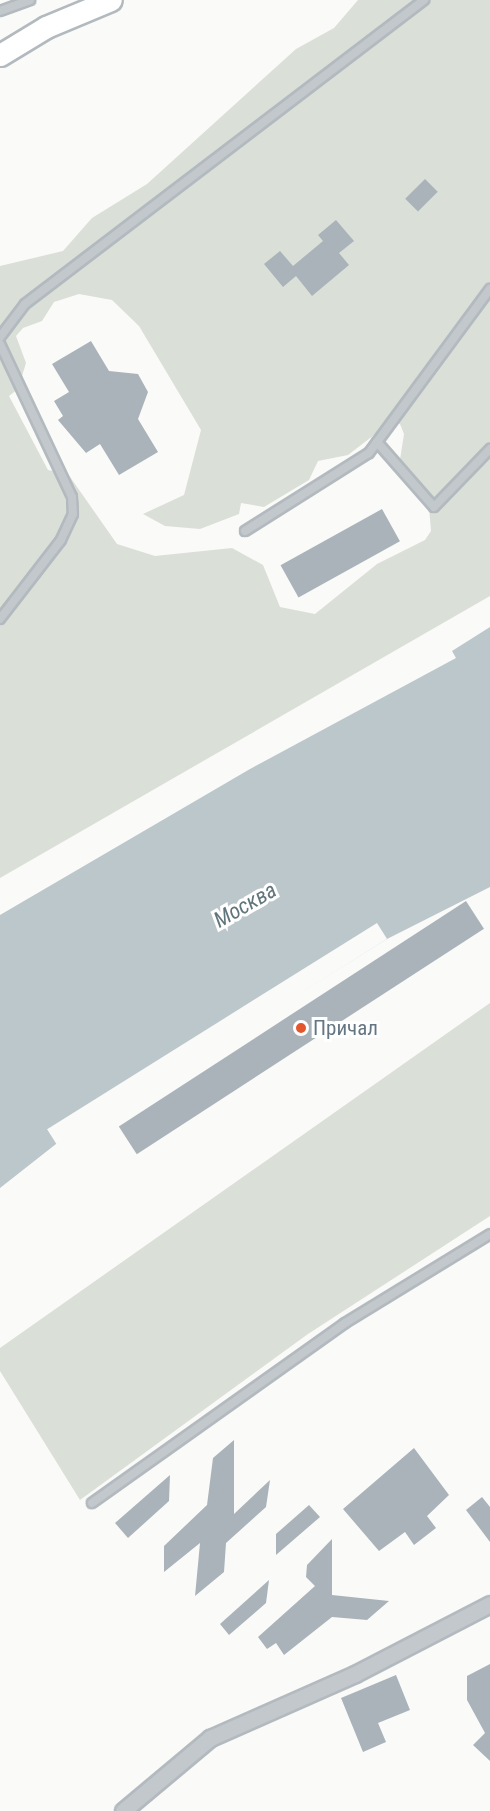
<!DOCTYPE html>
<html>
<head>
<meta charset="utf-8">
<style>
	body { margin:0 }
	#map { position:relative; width:490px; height:1811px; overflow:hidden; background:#fafaf8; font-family:"Roboto Condensed",sans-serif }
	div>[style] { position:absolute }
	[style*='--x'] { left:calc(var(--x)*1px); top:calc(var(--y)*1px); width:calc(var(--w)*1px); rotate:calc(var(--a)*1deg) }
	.green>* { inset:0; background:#dadfd7 }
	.water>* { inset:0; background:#bbc7cb }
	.pier>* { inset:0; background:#fafaf8; transform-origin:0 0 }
	.building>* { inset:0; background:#aab3b9; transform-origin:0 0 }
	.roads { filter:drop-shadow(2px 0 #b3babf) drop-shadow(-2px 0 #b3babf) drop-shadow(0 2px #b3babf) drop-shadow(0 -2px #b3babf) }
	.lane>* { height:8px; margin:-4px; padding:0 4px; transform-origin:4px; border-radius:4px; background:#c3c8cc }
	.street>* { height:15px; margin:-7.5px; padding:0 7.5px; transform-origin:7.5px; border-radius:7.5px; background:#c3c8cc }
	.secondary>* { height:21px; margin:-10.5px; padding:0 10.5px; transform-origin:10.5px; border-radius:10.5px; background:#fff }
	.dots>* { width:16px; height:16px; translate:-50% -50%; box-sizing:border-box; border:3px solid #fff; border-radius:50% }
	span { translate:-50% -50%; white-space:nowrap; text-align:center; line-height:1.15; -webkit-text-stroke:6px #fff; paint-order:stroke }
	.poi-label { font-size:21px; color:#657683 }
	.left { translate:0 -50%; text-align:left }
	.water-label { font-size:22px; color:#60757c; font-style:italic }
</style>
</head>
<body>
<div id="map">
	<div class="green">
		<div style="clip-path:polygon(evenodd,358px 0,490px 0,490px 596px,0 878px,0 266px,63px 251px,92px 218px,147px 184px,296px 49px,334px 28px,358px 0,79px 294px,112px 300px,139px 326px,201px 430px,184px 495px,143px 514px,165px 526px,200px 529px,239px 514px,241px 503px,264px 507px,309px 480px,318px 461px,348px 455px,391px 422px,400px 424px,404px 434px,399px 466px,424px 486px,428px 496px,431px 531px,425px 540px,377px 564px,315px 614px,280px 607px,263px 565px,232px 548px,155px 556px,117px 544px,68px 474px,48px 470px,9px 396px,18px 389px,26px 363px,16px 336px,23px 328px,42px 321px,54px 302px,79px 294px)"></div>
		<div style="clip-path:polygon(490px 1003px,490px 1216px,308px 1334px,80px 1500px,0 1371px,0 1348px)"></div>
	</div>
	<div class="water">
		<div style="clip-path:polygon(490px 627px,490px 887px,387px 939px,56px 1144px,0 1188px,0 915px,250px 769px,456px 658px,452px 651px)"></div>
	</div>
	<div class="pier">
		<div style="left:377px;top:923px;width:19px;height:389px;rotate:58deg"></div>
	</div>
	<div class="building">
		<div style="left:425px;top:179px;width:18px;height:28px;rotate:45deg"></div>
		<div style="clip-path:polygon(336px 220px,354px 241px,339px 253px,349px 265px,312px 296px,296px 276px,283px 287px,264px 264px,280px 251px,293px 266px,323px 241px,318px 235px)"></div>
		<div style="clip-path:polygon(91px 341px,109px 371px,138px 374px,148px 392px,138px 419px,158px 452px,119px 475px,100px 444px,86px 453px,58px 420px,63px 416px,54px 401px,69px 392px,52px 364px)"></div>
		<div style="left:382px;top:509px;width:37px;height:116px;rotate:61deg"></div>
		<div style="left:466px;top:901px;width:33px;height:414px;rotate:57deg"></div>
		<div style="clip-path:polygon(234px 1440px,234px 1514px,270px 1480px,266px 1507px,226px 1543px,224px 1572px,195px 1596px,200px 1543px,164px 1572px,164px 1546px,207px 1505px,213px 1458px)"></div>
		<div style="clip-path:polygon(414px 1448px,449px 1495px,427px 1516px,436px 1528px,414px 1545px,405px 1532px,379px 1551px,343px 1509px)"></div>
		<div style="clip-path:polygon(170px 1475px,169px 1501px,128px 1538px,115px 1523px)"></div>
		<div style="clip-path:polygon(482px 1497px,490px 1507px,490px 1542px,466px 1510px)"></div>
		<div style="clip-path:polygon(309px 1505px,320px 1517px,276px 1555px,276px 1534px)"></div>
		<div style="clip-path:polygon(332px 1539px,332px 1595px,389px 1601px,367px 1620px,332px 1617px,284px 1655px,276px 1643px,267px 1649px,258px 1637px,315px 1586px,306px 1577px,307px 1565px)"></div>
		<div style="clip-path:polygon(269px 1580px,266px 1603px,229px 1635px,220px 1624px)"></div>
		<div style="clip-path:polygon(490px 1664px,490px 1761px,473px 1745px,485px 1733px,467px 1700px,467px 1676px)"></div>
		<div style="clip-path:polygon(396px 1675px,410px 1710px,378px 1723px,386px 1742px,363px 1752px,341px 1698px)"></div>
	</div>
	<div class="roads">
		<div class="lane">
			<div style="--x:0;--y:11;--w:32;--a:-20"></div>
			<div style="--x:0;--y:337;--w:41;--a:-52.9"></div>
			<div style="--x:25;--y:304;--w:502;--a:-37.3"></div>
			<div style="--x:0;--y:344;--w:169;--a:64.8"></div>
			<div style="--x:72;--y:497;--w:17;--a:87"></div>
			<div style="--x:73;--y:514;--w:29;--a:115"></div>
			<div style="--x:61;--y:540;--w:100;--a:127.7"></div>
			<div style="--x:377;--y:442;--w:86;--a:48.8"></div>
			<div style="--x:434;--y:507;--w:81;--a:-46"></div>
			<div style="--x:245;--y:531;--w:146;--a:-32.2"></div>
			<div style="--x:369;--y:453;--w:204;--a:-53.6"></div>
			<div style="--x:92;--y:1503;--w:310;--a:-35.4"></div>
			<div style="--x:345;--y:1323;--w:170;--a:-31.5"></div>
		</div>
		<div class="street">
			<div style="--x:123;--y:1811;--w:114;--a:-40"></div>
			<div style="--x:210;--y:1738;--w:158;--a:-23.8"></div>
			<div style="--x:355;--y:1674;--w:152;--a:-27.4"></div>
		</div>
		<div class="secondary">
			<div style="--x:0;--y:55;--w:54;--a:-31.3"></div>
			<div style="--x:46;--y:27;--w:70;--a:-22.6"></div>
		</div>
	</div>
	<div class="dots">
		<div style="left:301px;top:1028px;background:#e4572e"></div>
	</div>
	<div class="poi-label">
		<span class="left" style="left:313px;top:1028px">Причал</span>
	</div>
	<div class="water-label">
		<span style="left:245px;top:905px;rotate:-30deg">Москва</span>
	</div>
</div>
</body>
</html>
